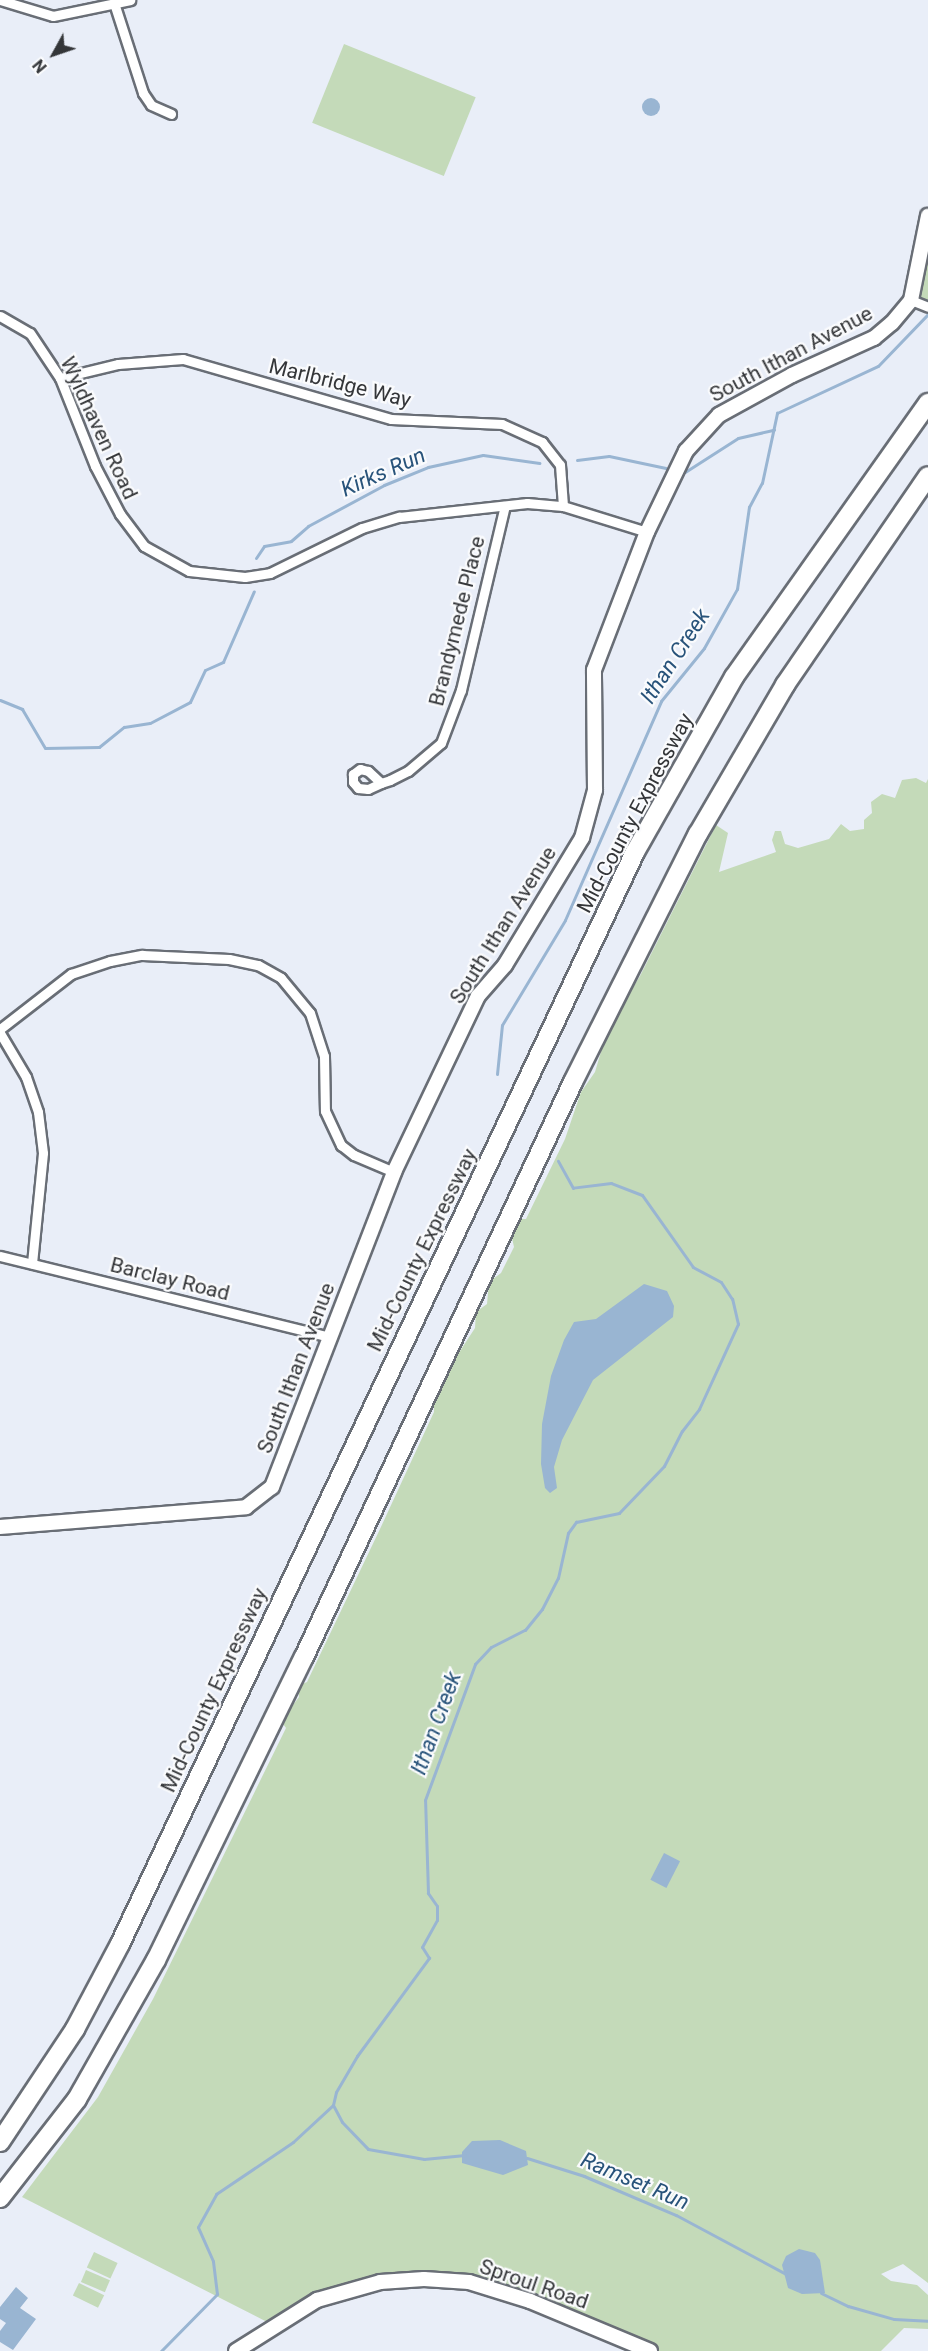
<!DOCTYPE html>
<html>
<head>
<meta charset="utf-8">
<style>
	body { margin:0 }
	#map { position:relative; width:928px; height:2351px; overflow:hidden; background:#e9eef8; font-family:Roboto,sans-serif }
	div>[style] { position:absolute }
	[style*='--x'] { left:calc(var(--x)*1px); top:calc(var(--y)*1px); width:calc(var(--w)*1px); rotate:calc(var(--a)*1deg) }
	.green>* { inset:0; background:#c4dab9; transform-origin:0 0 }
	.water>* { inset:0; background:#99b5d2; transform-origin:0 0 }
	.round { border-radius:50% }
	.stream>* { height:3px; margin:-1.5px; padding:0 1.5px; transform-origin:1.5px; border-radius:1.5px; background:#99b5d2 }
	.roads { filter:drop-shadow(2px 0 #696e76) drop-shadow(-2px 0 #696e76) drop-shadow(0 2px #696e76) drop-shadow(0 -2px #696e76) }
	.street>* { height:9px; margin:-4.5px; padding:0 4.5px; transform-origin:4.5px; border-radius:4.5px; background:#fff }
	.secondary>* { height:14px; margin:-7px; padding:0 7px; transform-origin:7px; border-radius:7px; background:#fff }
	.highway>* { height:18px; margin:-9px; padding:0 9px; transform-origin:9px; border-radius:9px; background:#fff }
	span { translate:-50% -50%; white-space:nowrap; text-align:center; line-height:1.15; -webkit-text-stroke:4.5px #fafbfd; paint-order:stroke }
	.street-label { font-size:21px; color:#343639 }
	.water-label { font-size:22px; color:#28537a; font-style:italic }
	.north { position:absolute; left:24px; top:24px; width:60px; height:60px; -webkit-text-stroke:4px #fafbfd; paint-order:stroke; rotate:230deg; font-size:16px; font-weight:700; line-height:24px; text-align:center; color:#343639 }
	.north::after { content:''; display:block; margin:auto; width:21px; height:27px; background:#343639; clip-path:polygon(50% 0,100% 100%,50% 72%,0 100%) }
</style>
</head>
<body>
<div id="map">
	<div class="green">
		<div style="left:344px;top:44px;width:142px;height:85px;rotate:22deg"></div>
		<div style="clip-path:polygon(928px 216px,928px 309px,911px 300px)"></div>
		<div style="clip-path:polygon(916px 778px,926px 783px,928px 779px,928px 2283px,903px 2264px,881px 2274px,891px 2281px,917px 2285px,928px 2295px,928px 2329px,904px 2328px,881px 2351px,650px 2351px,469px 2282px,380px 2282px,273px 2325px,22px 2197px,98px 2097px,153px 1999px,286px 1728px,281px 1721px,299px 1697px,298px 1686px,307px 1682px,380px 1529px,434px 1412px,434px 1391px,475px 1328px,476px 1312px,487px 1304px,489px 1282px,501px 1273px,514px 1247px,512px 1238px,520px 1219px,526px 1219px,565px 1139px,581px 1092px,595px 1072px,608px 1028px,640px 976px,716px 825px,728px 833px,719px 872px,776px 852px,772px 840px,775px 831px,781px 831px,785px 844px,798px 848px,829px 839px,841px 824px,850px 831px,864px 829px,864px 820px,872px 813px,871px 802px,882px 794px,895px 798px,902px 780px)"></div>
		<div style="left:94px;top:2252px;width:26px;height:17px;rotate:25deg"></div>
		<div style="left:86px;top:2270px;width:26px;height:13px;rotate:23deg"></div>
		<div style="left:79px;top:2283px;width:28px;height:14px;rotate:26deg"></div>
	</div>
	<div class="water">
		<div class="round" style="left:642px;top:98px;width:18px;height:18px"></div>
		<div style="clip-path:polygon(644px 1284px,667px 1291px,674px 1306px,673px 1317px,593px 1380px,562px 1440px,554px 1467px,557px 1488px,550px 1493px,545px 1488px,541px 1464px,542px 1424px,551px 1376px,564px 1340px,574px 1322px,596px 1319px)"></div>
		<div style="left:664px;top:1853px;width:18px;height:30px;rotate:27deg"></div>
		<div style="clip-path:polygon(500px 2140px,526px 2151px,528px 2165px,503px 2175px,462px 2163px,462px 2152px,472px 2141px)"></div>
		<div style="clip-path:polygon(799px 2249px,815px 2253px,820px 2260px,825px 2293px,802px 2294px,788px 2288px,782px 2265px,786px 2256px)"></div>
		<div style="clip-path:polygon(16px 2287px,28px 2298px,20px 2308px,36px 2319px,13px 2350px,0 2342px,0 2331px,6px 2323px,0 2319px,0 2307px)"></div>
	</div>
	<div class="stream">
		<div style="--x:577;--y:460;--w:32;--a:-7"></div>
		<div style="--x:609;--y:456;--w:58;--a:11.9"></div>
		<div style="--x:685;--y:472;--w:63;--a:-32.7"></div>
		<div style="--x:738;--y:438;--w:37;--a:-13"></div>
		<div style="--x:256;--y:558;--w:14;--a:-56"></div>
		<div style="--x:264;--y:546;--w:27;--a:-10"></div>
		<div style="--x:291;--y:541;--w:23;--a:-41"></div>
		<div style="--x:308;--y:526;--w:86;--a:-28.3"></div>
		<div style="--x:384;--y:485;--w:48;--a:-22.2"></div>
		<div style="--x:428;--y:467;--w:56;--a:-12.3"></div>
		<div style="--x:483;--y:455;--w:57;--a:8.1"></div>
		<div style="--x:0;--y:700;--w:24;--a:22"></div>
		<div style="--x:22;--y:709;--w:45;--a:59.5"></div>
		<div style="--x:45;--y:748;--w:54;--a:-1.1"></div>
		<div style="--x:99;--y:747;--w:32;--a:-39"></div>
		<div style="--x:124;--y:727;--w:26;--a:-9"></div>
		<div style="--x:150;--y:723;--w:45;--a:-27.7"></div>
		<div style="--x:190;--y:702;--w:35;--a:-65"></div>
		<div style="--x:205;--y:670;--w:20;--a:-24"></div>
		<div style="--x:223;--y:662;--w:77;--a:-66.4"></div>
		<div style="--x:497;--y:1074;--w:49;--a:-84.2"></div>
		<div style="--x:502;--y:1025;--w:122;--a:-59"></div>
		<div style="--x:565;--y:920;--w:239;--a:-66.3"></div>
		<div style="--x:661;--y:701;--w:68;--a:-50.9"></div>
		<div style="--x:704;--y:648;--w:68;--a:-60.8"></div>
		<div style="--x:737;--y:589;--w:83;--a:-81.7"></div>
		<div style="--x:749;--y:507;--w:27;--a:-62"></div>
		<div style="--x:762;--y:483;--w:72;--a:-77.9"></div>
		<div style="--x:777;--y:413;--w:111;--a:-25"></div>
		<div style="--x:878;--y:366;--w:72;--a:-46.1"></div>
		<div style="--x:333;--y:2105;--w:19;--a:62"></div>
		<div style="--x:342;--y:2122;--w:37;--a:46"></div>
		<div style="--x:368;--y:2149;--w:57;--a:10.1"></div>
		<div style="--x:424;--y:2159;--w:41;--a:-5.6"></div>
		<div style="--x:527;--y:2158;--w:60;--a:17.5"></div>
		<div style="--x:584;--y:2176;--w:100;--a:23"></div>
		<div style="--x:676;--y:2215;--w:125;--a:28.2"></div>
		<div style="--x:821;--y:2293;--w:30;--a:26"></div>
		<div style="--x:848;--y:2306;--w:48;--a:15.8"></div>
		<div style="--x:894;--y:2319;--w:34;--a:3"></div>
		<div style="--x:161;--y:2351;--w:80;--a:-45.5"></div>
		<div style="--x:217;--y:2294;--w:33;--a:-97"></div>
		<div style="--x:213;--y:2261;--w:37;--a:-114"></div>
		<div style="--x:198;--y:2227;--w:38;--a:-61"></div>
		<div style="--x:216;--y:2194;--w:93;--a:-34"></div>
		<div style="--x:293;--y:2142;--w:54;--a:-42.8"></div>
		<div style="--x:333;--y:2105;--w:13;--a:-77"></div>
		<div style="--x:336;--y:2092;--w:42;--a:-59.7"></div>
		<div style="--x:357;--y:2056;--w:122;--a:-53.7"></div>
		<div style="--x:429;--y:1958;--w:13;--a:-122"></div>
		<div style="--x:422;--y:1947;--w:31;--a:-61"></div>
		<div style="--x:437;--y:1920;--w:14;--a:-90"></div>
		<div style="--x:437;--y:1906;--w:16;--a:-125"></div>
		<div style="--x:428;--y:1893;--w:93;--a:-91.8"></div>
		<div style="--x:425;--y:1800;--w:145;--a:-69.8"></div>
		<div style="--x:475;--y:1664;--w:23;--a:-47"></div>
		<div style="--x:491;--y:1647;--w:38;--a:-27"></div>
		<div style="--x:525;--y:1630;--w:27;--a:-51"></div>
		<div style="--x:542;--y:1609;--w:35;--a:-63"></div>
		<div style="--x:558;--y:1578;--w:46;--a:-77.5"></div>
		<div style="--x:568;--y:1533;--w:14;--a:-54"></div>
		<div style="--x:576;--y:1522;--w:44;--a:-11.8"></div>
		<div style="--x:619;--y:1513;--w:65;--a:-46.2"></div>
		<div style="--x:664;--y:1466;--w:39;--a:-63"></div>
		<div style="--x:682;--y:1431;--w:28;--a:-52"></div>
		<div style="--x:699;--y:1409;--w:94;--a:-65.4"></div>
		<div style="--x:738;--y:1324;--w:26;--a:-103"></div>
		<div style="--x:732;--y:1299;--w:20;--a:-123"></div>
		<div style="--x:721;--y:1282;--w:32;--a:-152"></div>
		<div style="--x:693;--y:1267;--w:88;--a:-125.3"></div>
		<div style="--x:642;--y:1195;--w:33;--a:-159"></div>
		<div style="--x:611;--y:1183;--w:38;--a:173"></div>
		<div style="--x:573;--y:1188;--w:31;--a:-119"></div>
	</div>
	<div class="roads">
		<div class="street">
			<div style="--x:0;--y:0;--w:55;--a:16.8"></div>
			<div style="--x:53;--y:16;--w:79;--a:-11.7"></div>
			<div style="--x:114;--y:3;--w:95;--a:72.1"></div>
			<div style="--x:143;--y:93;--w:14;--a:56"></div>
			<div style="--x:151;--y:105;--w:22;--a:24"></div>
			<div style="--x:911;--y:300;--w:18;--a:22"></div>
			<div style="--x:0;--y:316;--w:34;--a:30"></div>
			<div style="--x:30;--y:333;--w:54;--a:56.3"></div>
			<div style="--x:60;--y:378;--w:95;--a:68.3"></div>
			<div style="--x:95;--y:466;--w:54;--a:62.5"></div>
			<div style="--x:120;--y:514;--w:40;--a:53"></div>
			<div style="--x:144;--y:546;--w:51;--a:29.1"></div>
			<div style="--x:189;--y:571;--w:56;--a:6.1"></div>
			<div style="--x:245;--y:577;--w:25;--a:-9"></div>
			<div style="--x:270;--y:573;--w:102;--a:-26.1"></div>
			<div style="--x:362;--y:528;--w:39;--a:-17"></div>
			<div style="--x:399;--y:517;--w:129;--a:-6.2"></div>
			<div style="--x:527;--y:503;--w:36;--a:5"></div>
			<div style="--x:563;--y:506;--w:88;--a:17.2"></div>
			<div style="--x:60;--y:378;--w:60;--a:-13.6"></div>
			<div style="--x:118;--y:364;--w:65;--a:-4.4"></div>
			<div style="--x:183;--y:359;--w:216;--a:16.1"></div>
			<div style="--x:391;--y:419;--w:111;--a:2.6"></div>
			<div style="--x:502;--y:424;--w:44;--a:24.2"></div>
			<div style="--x:542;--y:442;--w:29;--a:52"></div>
			<div style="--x:560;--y:465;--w:41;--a:85.8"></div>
			<div style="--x:381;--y:783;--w:18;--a:-137"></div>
			<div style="--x:368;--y:771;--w:8;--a:-166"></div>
			<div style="--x:360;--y:769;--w:9;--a:144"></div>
			<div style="--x:353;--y:774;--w:8;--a:90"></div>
			<div style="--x:353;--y:782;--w:8;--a:50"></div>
			<div style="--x:358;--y:788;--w:10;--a:6"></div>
			<div style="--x:368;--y:789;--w:14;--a:-25"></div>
			<div style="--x:381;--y:783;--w:9;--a:-18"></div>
			<div style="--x:390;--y:780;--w:20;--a:-27"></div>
			<div style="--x:408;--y:771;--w:43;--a:-40.3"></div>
			<div style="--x:441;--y:743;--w:57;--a:-69.3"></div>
			<div style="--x:461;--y:690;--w:189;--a:-76.6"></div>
			<div style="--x:0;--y:1029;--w:90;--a:-37.8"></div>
			<div style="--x:71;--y:974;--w:41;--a:-18.4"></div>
			<div style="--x:110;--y:961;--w:33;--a:-11"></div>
			<div style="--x:142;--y:955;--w:87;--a:2.6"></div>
			<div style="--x:229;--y:959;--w:30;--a:12"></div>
			<div style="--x:258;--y:965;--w:26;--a:29"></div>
			<div style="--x:281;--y:978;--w:45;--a:50.4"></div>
			<div style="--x:310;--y:1013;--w:45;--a:72"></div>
			<div style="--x:324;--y:1056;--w:55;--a:89"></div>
			<div style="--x:325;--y:1111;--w:38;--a:65"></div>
			<div style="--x:341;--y:1145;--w:16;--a:38"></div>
			<div style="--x:354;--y:1155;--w:43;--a:23"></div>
			<div style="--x:0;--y:1033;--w:51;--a:59.4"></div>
			<div style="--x:26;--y:1077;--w:37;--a:71"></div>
			<div style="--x:38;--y:1112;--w:41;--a:83"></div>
			<div style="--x:43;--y:1153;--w:111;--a:95.7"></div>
			<div style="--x:0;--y:1256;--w:341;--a:13.8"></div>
		</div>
		<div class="secondary">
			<div style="--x:0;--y:1527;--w:247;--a:-4.6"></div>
			<div style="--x:246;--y:1507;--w:33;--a:-38"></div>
			<div style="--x:272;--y:1487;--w:338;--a:-68.8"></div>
			<div style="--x:394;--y:1172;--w:195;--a:-64.5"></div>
			<div style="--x:478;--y:996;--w:41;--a:-48.9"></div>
			<div style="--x:505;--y:965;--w:149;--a:-58.8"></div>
			<div style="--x:582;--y:838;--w:50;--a:-74.8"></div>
			<div style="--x:595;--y:790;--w:120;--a:-90.5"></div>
			<div style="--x:594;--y:670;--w:148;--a:-69"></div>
			<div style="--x:647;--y:532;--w:90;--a:-64.3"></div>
			<div style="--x:686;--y:451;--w:49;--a:-47.5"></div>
			<div style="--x:719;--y:415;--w:83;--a:-28.7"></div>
			<div style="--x:792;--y:375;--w:90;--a:-24.3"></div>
			<div style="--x:874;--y:338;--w:23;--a:-40"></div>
			<div style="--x:892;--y:323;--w:30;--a:-50"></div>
			<div style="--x:911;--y:300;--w:86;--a:-78.6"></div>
			<div style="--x:236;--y:2351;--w:96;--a:-32.2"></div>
			<div style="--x:317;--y:2300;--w:66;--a:-15.9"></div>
			<div style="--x:380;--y:2282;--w:44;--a:-3.9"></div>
			<div style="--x:424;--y:2279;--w:45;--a:3.8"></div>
			<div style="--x:469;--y:2282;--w:64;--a:17.3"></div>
			<div style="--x:530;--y:2301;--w:130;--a:22.6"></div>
		</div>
		<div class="highway">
			<div style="--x:0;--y:2142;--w:136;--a:-56.4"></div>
			<div style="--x:75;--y:2029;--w:96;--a:-62.1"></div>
			<div style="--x:120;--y:1944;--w:1207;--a:-64.75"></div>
			<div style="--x:635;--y:852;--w:201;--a:-60.5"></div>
			<div style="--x:734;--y:677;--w:336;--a:-54.7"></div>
			<div style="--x:0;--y:2198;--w:125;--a:-52.1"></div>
			<div style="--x:77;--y:2099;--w:160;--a:-60.4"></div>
			<div style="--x:156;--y:1960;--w:337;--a:-64"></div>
			<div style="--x:304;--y:1657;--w:635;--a:-64.93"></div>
			<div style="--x:573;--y:1082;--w:278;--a:-63.3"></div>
			<div style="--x:698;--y:834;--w:173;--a:-59.7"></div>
			<div style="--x:785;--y:685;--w:253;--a:-55.6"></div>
		</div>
	</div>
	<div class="street-label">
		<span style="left:791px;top:354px;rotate:-28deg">South Ithan Avenue</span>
		<span style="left:340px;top:383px;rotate:14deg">Marlbridge Way</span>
		<span style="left:99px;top:428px;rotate:65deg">Wyldhaven Road</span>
		<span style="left:457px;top:621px;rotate:-76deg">Brandymede Place</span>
		<span style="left:635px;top:813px;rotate:-62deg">Mid-County Expressway</span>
		<span style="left:503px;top:925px;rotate:-58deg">South Ithan Avenue</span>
		<span style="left:422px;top:1250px;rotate:-64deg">Mid-County Expressway</span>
		<span style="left:170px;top:1279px;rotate:14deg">Barclay Road</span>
		<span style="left:296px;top:1368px;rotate:-69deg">South Ithan Avenue</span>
		<span style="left:214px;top:1690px;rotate:-65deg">Mid-County Expressway</span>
		<span style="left:534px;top:2284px;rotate:19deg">Sproul Road</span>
	</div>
	<div class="water-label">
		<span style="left:383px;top:472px;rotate:-24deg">Kirks Run</span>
		<span style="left:675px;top:656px;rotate:-57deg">Ithan Creek</span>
		<span style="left:436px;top:1723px;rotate:-70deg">Ithan Creek</span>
		<span style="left:635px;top:2181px;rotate:23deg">Ramset Run</span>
	</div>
	<div class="north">N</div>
</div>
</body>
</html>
